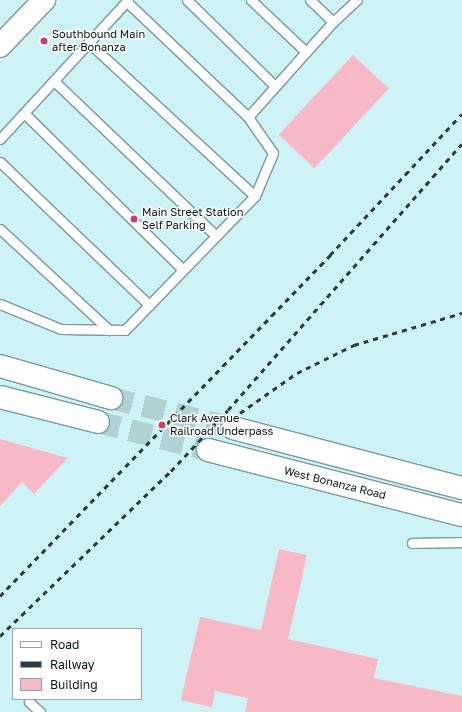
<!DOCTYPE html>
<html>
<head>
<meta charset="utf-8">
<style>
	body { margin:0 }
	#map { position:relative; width:462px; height:712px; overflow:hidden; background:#cef3f6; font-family:"Golos Text",sans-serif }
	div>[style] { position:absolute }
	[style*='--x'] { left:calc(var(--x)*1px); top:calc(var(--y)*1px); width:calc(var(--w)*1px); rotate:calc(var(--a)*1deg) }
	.building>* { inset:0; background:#f8b9c6; transform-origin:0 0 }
	.secondary-tunnel>* { height:22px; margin-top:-11px; transform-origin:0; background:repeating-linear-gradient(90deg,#b0d2d4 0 22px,transparent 0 33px) }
	.roads { filter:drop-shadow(1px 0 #789a9d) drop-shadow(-1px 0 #789a9d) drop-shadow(0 1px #789a9d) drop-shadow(0 -1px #789a9d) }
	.lane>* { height:9px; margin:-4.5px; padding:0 4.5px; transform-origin:4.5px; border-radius:4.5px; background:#fff }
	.secondary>* { height:22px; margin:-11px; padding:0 11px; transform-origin:11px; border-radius:11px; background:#fff }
	.rail>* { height:3px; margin-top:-1.5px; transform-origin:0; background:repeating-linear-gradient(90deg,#2b3c3d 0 5px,transparent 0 10px) }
	.dots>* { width:11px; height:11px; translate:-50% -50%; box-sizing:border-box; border:2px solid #fff; border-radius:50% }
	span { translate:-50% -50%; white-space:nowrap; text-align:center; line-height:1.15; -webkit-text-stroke:3px #fff; paint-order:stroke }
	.poi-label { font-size:11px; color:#081516 }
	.left { translate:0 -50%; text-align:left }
	.street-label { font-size:11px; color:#081516 }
	.legend { position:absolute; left:12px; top:628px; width:130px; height:72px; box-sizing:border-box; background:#fff; border:1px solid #9ca1a2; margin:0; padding:5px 7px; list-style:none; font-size:12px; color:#081516 }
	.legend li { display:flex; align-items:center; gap:8px; height:20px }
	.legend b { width:20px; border:1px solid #9ca1a2 }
</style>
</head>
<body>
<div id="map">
	<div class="building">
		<div style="left:353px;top:55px;width:49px;height:109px;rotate:43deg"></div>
		<div style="clip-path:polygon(0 439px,68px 458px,34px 494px,22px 482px,0 506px)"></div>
		<div style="clip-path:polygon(279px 549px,307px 555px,288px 639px,378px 659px,374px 678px,462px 696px,462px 712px,245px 712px,248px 698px,215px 691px,212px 707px,181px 700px,200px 617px,261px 630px)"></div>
	</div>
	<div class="secondary-tunnel">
		<div style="--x:111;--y:398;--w:126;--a:13.8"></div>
		<div style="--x:98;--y:422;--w:114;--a:14.3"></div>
	</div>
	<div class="roads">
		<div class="lane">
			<div style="--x:187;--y:0;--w:123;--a:44.3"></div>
			<div style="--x:127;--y:2;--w:167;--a:43.5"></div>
			<div style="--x:333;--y:22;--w:33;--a:-43"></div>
			<div style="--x:89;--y:43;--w:226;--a:42.7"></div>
			<div style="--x:306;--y:52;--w:40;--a:-48"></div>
			<div style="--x:333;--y:22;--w:32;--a:-136"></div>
			<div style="--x:54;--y:81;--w:224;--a:43.7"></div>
			<div style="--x:24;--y:113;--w:223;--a:44.6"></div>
			<div style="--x:0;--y:139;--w:189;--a:-47.4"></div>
			<div style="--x:0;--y:162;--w:207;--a:43.8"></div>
			<div style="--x:0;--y:229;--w:149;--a:42.8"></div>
			<div style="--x:0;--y:304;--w:66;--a:22.3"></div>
			<div style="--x:61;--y:329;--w:64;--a:0.9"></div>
			<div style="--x:125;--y:330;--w:187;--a:-45.9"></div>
			<div style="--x:255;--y:196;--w:47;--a:-67.3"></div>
			<div style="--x:273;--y:153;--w:44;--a:-124.8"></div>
			<div style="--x:248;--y:117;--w:87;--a:-48.3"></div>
			<div style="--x:306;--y:52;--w:76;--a:-136.6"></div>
			<div style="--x:412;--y:543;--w:50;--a:-1.1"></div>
			<div style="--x:29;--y:702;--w:15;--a:42"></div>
		</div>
		<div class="secondary">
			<div style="--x:0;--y:46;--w:64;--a:-46.3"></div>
			<div style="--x:0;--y:366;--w:116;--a:16.1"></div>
			<div style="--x:0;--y:397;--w:101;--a:14.3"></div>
			<div style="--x:233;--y:428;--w:237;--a:14.7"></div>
			<div style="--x:208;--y:450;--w:262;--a:14.4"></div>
		</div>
	</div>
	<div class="rail">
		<div style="--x:240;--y:413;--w:70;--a:-35.1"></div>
		<div style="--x:297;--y:373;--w:64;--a:-26.2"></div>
		<div style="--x:354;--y:345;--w:113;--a:-16.5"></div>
		<div style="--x:0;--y:596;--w:475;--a:-45.9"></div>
		<div style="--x:330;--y:255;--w:193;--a:-46.9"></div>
		<div style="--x:0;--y:636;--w:238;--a:-44"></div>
		<div style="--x:171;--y:471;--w:83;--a:-46.9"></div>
		<div style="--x:228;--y:410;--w:354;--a:-48.7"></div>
	</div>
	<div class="dots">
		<div style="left:44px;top:41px;background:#cc3e6b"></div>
		<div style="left:134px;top:219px;background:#cc3e6b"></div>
		<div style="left:162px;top:425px;background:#cc3e6b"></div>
	</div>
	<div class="poi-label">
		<span class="left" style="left:52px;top:41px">Southbound Main<br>after Bonanza</span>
		<span class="left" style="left:142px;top:219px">Main Street Station<br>Self Parking</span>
		<span class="left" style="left:170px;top:425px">Clark Avenue<br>Railroad Underpass</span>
	</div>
	<div class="street-label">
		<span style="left:335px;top:483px;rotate:14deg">West Bonanza Road</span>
	</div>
	<ul class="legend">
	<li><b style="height:5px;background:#fff"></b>Road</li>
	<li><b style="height:5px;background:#2b3c3d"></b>Railway</li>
	<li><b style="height:11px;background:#f8b9c6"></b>Building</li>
	</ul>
</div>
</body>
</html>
